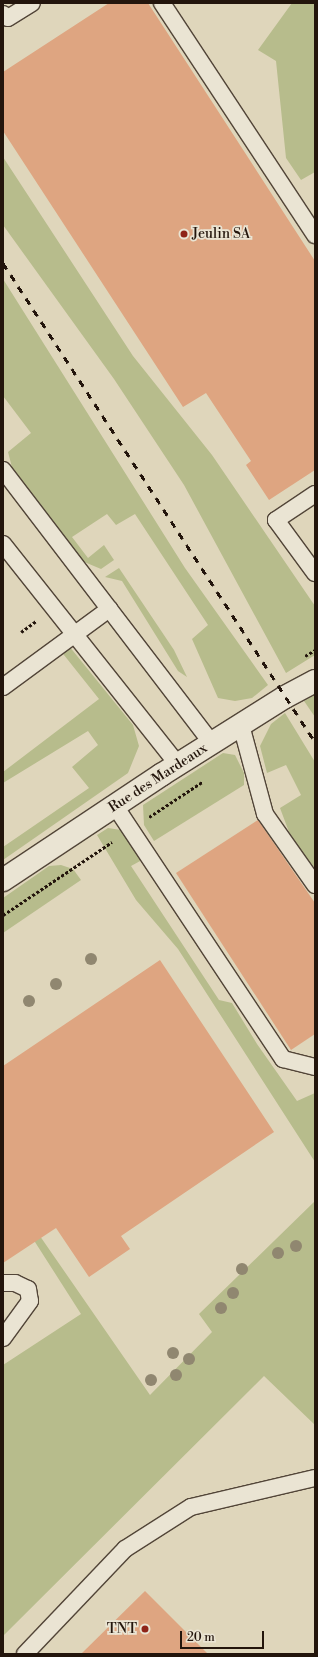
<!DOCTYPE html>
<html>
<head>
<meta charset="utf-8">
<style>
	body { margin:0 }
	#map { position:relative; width:318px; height:1657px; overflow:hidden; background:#dfd6bb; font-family:"Libre Bodoni",serif }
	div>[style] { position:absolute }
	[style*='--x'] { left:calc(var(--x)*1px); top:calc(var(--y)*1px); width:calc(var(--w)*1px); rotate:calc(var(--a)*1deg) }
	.green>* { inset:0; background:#b7bc8c }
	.building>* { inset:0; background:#dea581 }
	.path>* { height:2.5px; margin-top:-1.25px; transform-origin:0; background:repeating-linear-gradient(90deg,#23150c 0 3px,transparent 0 5px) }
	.roads { filter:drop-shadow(1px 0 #524538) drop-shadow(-1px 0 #524538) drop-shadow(0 1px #524538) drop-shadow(0 -1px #524538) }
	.lane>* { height:16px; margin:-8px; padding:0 8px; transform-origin:8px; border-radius:8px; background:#eae4d3 }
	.street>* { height:22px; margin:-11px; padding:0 11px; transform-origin:11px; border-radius:11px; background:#eae4d3 }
	.rail>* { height:3px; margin-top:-1.5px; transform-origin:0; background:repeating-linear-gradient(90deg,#23150c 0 7px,transparent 0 14px) }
	.trees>* { width:12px; height:12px; margin:-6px; border-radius:50%; background:#908770 }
	.dots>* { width:11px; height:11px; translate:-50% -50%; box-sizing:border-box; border:2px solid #eae4d3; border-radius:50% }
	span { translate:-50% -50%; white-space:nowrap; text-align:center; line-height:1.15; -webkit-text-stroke:3.5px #eae4d3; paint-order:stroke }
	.poi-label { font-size:14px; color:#23150c }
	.left { translate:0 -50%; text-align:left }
	.right { translate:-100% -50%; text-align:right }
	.street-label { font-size:14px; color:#23150c }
	.frame { position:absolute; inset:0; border:4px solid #23150c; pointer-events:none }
	.scale { position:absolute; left:180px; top:1631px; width:84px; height:18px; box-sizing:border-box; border:2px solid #23150c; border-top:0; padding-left:5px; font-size:12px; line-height:14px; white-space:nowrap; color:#23150c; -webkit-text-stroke:3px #eae4d3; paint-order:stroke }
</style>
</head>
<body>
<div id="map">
	<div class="green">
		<div style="clip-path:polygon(292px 3px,315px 3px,315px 172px,301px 180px,286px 158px,276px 61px,258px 50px)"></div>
		<div style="clip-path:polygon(3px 157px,133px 356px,212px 455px,315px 606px,315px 655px,286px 673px,184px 485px,114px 379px,3px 225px)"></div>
		<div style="clip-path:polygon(3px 279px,185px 568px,268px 685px,252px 698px,235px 701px,218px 698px,192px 639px,208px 625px,135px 514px,116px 525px,107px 514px,72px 537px,88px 558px,104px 545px,114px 560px,101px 569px,82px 561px,14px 475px,8px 452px,31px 433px,3px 396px)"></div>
		<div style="clip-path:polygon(119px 568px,174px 650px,187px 677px,178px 671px,122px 581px,105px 577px)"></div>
		<div style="clip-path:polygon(69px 646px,133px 725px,139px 746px,128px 773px,3px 860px,3px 847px,89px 788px,72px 767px,98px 745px,88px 731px,3px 783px,3px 772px,99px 699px,60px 650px)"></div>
		<div style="clip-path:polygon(315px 695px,315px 717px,304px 701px)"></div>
		<div style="clip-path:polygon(285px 713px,315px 762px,315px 868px,292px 840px,280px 808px,301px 795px,286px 765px,267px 773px,260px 746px,271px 724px)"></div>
		<div style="clip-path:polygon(223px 753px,235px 755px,244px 773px,244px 785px,154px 841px,144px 825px,143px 805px)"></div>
		<div style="clip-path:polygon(108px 828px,121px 830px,142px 860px,131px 866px,219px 1000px,232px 1003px,257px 1044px,297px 1101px,315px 1093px,315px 1162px,178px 949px,136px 900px,97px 835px)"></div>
		<div style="clip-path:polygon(61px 865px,73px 869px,81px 880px,3px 933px,3px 898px,49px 866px)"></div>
		<div style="clip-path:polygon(315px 1201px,315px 1425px,264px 1376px,3px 1636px,3px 1365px,81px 1314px,35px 1242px,24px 1213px,150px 1395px,212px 1332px,199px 1314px)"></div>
	</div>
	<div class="building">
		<div style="clip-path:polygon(109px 3px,148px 3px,315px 261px,315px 470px,269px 500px,246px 465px,251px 461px,206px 393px,183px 407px,3px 131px,3px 72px)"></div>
		<div style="clip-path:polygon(258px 820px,315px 903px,315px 1034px,291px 1050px,176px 873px)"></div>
		<div style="clip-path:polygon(160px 960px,274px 1132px,121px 1236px,130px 1249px,89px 1277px,56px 1228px,3px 1263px,3px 1066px)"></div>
		<div style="clip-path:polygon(145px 1591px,208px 1654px,81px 1654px)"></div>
	</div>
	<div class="path">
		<div style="--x:21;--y:632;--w:19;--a:-36"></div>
		<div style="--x:305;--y:656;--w:12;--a:-31"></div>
		<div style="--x:149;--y:817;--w:64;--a:-33.4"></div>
		<div style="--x:3;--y:915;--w:131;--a:-33.8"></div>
	</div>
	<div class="roads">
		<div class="lane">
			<div style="--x:162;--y:3;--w:278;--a:56.6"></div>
			<div style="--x:3;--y:14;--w:6;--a:39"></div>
			<div style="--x:8;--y:18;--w:28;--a:-32"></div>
			<div style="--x:3;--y:470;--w:344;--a:52.6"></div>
			<div style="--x:315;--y:494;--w:47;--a:146.3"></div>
			<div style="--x:276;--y:520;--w:66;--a:53.7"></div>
			<div style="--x:3;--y:544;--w:282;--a:51.6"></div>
			<div style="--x:3;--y:687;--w:132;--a:-36.3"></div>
			<div style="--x:241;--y:725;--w:92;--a:74.9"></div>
			<div style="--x:265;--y:814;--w:87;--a:54.8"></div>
			<div style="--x:115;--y:806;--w:304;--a:56.4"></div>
			<div style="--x:283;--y:1059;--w:33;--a:14"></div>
			<div style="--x:3;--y:1283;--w:12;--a:0"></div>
			<div style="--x:15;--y:1283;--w:14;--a:25"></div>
			<div style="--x:28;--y:1289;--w:12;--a:81"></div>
			<div style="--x:30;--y:1301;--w:46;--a:126.1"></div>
			<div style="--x:25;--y:1654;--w:145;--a:-46.4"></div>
			<div style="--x:125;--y:1549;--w:78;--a:-32.5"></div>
			<div style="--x:191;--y:1507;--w:127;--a:-13.2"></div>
		</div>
		<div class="street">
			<div style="--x:3;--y:880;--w:190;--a:-33.6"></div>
			<div style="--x:161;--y:775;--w:146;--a:-32.2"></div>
			<div style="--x:285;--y:697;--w:34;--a:-28"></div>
		</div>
	</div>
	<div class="rail">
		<div style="--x:3;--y:263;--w:572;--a:56.92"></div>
	</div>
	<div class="trees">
		<div style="left:91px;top:959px"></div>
		<div style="left:56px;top:984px"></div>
		<div style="left:29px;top:1001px"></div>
		<div style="left:296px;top:1246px"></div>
		<div style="left:278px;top:1253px"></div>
		<div style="left:242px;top:1269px"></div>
		<div style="left:233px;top:1293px"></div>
		<div style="left:221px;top:1308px"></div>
		<div style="left:173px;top:1353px"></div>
		<div style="left:189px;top:1359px"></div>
		<div style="left:176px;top:1375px"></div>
		<div style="left:151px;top:1380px"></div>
	</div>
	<div class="dots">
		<div style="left:184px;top:234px;background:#8f2418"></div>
		<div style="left:145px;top:1629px;background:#8f2418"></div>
	</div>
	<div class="poi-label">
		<span class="left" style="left:192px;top:234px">Jeulin SA</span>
		<span class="right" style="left:137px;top:1629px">TNT</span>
	</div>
	<div class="street-label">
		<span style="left:158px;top:778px;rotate:-33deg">Rue des Mardeaux</span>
	</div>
	<div class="frame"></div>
	<div class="scale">20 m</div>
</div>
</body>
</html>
